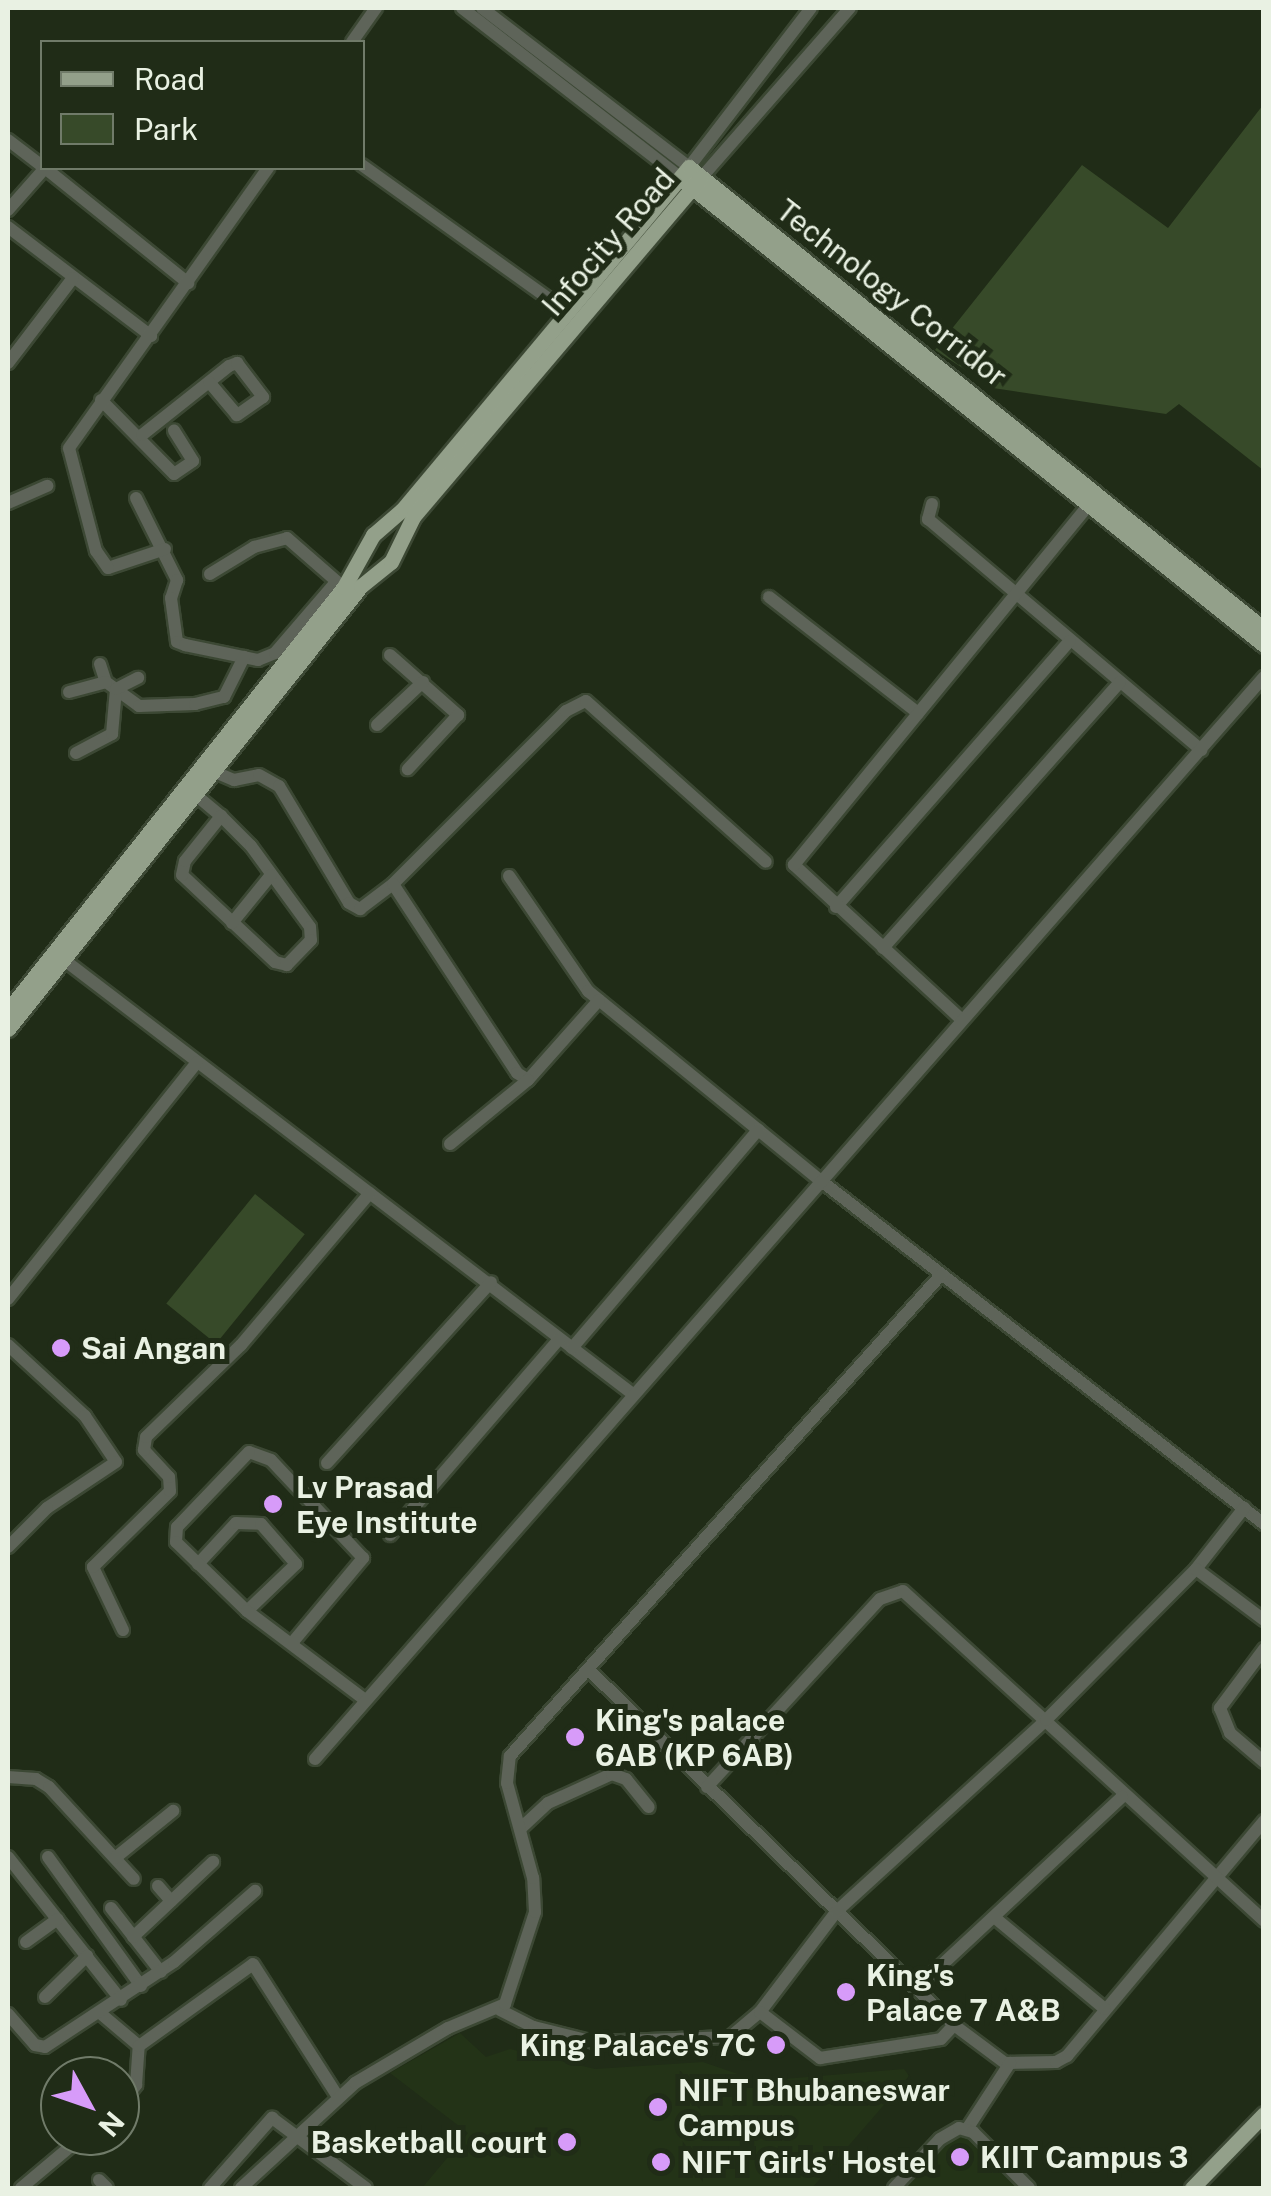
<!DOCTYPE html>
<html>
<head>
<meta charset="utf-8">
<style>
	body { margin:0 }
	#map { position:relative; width:1271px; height:2196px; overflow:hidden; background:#202c17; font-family:"Public Sans",sans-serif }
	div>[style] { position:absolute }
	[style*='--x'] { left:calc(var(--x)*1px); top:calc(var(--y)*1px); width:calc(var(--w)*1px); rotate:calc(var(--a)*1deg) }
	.built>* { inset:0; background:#233317 }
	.green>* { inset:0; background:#374a29; transform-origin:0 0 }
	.roads { filter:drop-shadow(2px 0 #3c4834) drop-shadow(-2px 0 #3c4834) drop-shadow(0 2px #3c4834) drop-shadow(0 -2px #3c4834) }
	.minor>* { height:12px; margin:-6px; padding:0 6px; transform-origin:6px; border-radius:6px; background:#5e6459 }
	.major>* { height:15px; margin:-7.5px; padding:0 7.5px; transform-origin:7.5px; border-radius:7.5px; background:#93a08a }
	.dots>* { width:28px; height:28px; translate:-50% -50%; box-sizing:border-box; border:5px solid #202c17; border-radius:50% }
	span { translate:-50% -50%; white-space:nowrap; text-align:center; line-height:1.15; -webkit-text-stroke:10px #202c17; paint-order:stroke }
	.street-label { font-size:30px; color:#e9f1e3 }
	.poi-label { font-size:30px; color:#e9f1e3; font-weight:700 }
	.left { translate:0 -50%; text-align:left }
	.right { translate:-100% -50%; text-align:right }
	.frame { position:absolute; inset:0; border:10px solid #e9f1e3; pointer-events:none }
	.legend { position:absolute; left:40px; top:40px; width:325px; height:130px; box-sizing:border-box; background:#202c17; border:2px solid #707b69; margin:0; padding:12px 18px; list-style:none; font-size:30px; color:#e9f1e3 }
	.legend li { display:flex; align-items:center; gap:20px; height:50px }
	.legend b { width:50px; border:2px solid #707b69 }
	.north { position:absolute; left:40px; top:2056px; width:100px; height:100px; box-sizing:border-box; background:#202c17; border:2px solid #707b69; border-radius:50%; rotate:130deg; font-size:28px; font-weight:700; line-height:40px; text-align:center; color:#e9f1e3 }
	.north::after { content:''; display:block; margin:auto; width:35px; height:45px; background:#d79bf9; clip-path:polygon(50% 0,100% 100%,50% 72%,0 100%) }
</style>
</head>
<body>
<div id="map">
	<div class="built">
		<div style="clip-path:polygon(460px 2033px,486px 2057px,510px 2049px,595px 2069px,703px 2062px,758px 2081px,904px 2069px,909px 2076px,812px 2188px,422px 2188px,468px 2133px,390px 2073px)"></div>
		<div style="clip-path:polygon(959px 2128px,1029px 2188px,894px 2188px)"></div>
	</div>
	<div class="green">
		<div style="clip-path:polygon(1263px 105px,1263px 470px,1179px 404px,1166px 414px,993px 388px,935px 350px,1082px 165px,1168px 228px)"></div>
		<div style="left:255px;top:1194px;width:64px;height:141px;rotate:39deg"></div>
	</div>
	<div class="roads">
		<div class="minor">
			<div style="--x:462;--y:8;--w:276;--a:37.8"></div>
			<div style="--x:482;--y:8;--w:261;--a:37.5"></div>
			<div style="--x:689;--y:167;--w:200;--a:-52.5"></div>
			<div style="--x:352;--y:42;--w:42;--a:-54.8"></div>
			<div style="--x:8;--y:140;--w:43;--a:37.4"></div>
			<div style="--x:362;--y:165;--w:251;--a:35.6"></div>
			<div style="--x:45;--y:168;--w:184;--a:38.8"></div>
			<div style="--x:701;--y:178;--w:226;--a:-48.8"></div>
			<div style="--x:8;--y:210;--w:56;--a:-48.6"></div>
			<div style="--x:8;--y:227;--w:180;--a:37.3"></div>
			<div style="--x:8;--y:363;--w:107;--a:-52.6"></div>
			<div style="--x:101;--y:400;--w:104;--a:45.4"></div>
			<div style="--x:174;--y:474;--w:23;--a:-34"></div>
			<div style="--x:193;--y:461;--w:36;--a:-122"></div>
			<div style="--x:142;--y:435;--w:111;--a:-38.4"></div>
			<div style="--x:229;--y:366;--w:9;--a:-21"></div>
			<div style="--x:237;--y:363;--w:43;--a:52.6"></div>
			<div style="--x:263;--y:397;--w:32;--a:145"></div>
			<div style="--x:237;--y:415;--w:43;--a:-130.3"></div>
			<div style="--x:136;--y:498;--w:92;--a:63.4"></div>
			<div style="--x:177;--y:580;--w:19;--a:108"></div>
			<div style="--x:171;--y:598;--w:44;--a:82.2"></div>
			<div style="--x:177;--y:642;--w:9;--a:21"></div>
			<div style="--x:185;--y:645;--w:75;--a:11.6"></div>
			<div style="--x:258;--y:660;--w:18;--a:-22"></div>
			<div style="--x:275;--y:653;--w:94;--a:-49.3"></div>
			<div style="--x:8;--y:503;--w:43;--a:-23.6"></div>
			<div style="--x:932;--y:504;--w:16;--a:105"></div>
			<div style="--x:928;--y:519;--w:358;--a:40.2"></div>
			<div style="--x:165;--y:549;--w:60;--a:161.6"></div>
			<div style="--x:108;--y:568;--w:21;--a:-125"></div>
			<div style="--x:96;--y:551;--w:106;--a:-104.7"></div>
			<div style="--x:69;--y:448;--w:344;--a:-54.6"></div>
			<div style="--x:210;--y:574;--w:52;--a:-31.5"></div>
			<div style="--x:254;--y:547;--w:34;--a:-15"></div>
			<div style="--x:287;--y:538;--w:73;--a:41.1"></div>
			<div style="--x:769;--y:597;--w:189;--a:37.9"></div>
			<div style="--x:390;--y:655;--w:91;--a:41.4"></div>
			<div style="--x:458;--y:715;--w:74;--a:132.8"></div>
			<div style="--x:100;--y:664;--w:19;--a:72"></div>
			<div style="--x:106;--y:682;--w:41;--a:36"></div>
			<div style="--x:139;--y:706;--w:56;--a:-2"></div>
			<div style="--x:195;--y:704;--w:30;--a:-14"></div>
			<div style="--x:224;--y:697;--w:45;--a:-63.4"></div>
			<div style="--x:69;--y:692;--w:38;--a:-15"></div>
			<div style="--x:377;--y:725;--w:63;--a:-43.1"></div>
			<div style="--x:76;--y:753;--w:41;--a:-27.8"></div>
			<div style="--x:112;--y:734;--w:45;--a:-84.9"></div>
			<div style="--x:116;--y:689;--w:25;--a:-27"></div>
			<div style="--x:215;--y:772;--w:21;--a:23"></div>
			<div style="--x:234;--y:780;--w:25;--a:-11"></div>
			<div style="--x:259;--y:775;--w:23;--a:29"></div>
			<div style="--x:279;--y:786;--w:136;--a:59.1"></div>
			<div style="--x:349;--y:903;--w:13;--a:29"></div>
			<div style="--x:360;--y:909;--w:41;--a:-37.1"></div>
			<div style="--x:393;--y:884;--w:245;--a:-45"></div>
			<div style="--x:566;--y:711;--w:22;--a:-27"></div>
			<div style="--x:586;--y:701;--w:241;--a:41.8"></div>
			<div style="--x:197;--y:796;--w:31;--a:40"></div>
			<div style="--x:221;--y:816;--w:42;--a:45"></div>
			<div style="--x:251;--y:846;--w:100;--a:53.9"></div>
			<div style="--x:310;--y:927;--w:13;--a:86"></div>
			<div style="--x:311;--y:940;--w:35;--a:134"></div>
			<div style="--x:287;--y:965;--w:12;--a:-166"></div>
			<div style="--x:275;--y:962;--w:127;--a:-136.9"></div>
			<div style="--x:182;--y:875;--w:14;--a:-78"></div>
			<div style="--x:185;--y:861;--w:58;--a:-51.3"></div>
			<div style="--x:509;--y:876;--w:140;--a:55.5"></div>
			<div style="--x:588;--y:991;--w:299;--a:39.2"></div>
			<div style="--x:820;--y:1180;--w:562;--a:37.77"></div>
			<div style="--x:393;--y:884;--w:226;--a:56.7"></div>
			<div style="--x:517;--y:1073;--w:13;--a:32"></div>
			<div style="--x:528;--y:1080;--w:107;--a:-48.4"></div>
			<div style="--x:836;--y:907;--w:354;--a:-48.7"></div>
			<div style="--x:232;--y:923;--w:62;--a:-50.9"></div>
			<div style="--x:883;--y:948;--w:356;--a:-48.3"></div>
			<div style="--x:63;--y:959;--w:718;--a:37.36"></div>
			<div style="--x:962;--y:1020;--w:229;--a:-137.3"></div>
			<div style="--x:794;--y:865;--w:467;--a:-50.7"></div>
			<div style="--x:450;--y:1144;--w:101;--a:-39.4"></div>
			<div style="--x:8;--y:1299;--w:303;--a:-51.4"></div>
			<div style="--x:8;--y:1345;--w:105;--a:42.7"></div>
			<div style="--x:85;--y:1416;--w:55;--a:56"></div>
			<div style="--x:116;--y:1462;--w:83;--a:146.3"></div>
			<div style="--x:47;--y:1508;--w:55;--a:135"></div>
			<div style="--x:572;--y:1348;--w:287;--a:-49.5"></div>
			<div style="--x:327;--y:1463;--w:244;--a:-47.8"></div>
			<div style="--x:390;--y:1535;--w:259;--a:-49.2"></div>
			<div style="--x:198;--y:1564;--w:56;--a:-47.2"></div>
			<div style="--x:236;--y:1523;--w:25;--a:2"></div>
			<div style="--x:261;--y:1524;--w:53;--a:48.8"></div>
			<div style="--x:296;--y:1564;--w:68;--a:136.2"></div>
			<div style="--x:1196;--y:1569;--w:78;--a:-51.8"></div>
			<div style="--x:123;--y:1630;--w:70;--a:-115.5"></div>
			<div style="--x:93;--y:1567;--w:108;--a:-44.6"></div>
			<div style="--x:170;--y:1491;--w:14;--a:-94"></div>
			<div style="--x:169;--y:1477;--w:37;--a:-133"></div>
			<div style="--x:144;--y:1450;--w:13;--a:-81"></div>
			<div style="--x:146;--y:1437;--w:132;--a:-44.1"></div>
			<div style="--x:241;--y:1345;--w:199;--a:-49.7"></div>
			<div style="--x:292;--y:1643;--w:111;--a:-50.1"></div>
			<div style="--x:363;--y:1558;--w:134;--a:-133.2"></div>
			<div style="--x:271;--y:1460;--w:23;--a:-160"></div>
			<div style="--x:249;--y:1452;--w:104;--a:133.8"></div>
			<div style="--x:177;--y:1527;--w:15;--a:94"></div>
			<div style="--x:176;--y:1542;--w:99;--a:44.2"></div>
			<div style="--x:247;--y:1611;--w:148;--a:37"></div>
			<div style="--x:1264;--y:1649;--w:74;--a:126.7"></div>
			<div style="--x:1220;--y:1708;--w:27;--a:68"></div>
			<div style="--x:1230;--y:1733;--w:45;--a:40.5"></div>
			<div style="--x:588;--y:1669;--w:511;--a:44.21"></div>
			<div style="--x:954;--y:2025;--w:64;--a:36.7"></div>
			<div style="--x:1005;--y:2063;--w:51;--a:-1.1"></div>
			<div style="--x:1056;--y:2062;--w:13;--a:-29"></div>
			<div style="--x:1067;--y:2056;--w:307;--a:-50"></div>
			<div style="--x:315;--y:1759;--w:1439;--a:-48.75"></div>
			<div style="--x:8;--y:1777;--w:28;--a:4"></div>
			<div style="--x:36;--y:1779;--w:15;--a:32"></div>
			<div style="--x:49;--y:1787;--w:125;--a:47.3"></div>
			<div style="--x:707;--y:1787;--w:255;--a:-47.4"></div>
			<div style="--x:880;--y:1599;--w:24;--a:-19"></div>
			<div style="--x:903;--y:1591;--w:489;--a:42.4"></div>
			<div style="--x:520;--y:1829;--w:38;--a:-43"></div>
			<div style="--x:548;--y:1803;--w:70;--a:-24.4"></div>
			<div style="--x:612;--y:1774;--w:15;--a:20"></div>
			<div style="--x:626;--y:1779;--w:36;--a:51"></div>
			<div style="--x:8;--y:1857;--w:182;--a:51.7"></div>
			<div style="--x:48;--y:1857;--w:159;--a:54.2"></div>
			<div style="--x:115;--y:1858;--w:75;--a:-39"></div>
			<div style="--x:158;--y:1886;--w:20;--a:49"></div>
			<div style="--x:111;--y:1908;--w:81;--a:52"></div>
			<div style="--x:994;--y:1917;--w:144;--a:39.7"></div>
			<div style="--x:133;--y:1937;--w:110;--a:-43.2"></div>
			<div style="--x:26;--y:1942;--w:39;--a:-36"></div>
			<div style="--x:916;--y:1989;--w:282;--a:-43"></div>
			<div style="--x:45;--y:1997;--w:59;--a:-44.3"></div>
			<div style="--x:500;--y:2010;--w:38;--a:27"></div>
			<div style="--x:534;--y:2027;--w:62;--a:14"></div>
			<div style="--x:594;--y:2042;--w:136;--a:-2.1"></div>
			<div style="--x:730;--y:2037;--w:39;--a:-40"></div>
			<div style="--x:760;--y:2012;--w:127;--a:-52.7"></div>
			<div style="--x:837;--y:1911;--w:283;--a:-42.4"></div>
			<div style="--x:1046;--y:1720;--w:213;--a:-45.2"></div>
			<div style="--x:1196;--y:1569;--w:85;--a:36.9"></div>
			<div style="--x:760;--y:2012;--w:76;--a:37.5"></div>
			<div style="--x:820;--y:2058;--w:122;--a:-8.9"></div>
			<div style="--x:941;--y:2039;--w:19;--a:-47"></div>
			<div style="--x:100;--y:2013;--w:51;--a:40.2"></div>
			<div style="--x:8;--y:2014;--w:41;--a:48.9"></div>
			<div style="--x:35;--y:2045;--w:10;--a:11"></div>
			<div style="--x:45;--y:2047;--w:154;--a:-33.4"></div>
			<div style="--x:174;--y:1962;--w:108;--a:-41.2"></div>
			<div style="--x:120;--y:2105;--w:26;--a:-51"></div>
			<div style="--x:136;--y:2085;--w:39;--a:-86"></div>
			<div style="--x:139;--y:2046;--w:140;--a:-35.7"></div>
			<div style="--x:253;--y:1964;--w:158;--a:57.4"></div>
			<div style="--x:967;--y:2129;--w:79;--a:-56.9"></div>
			<div style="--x:99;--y:2180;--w:11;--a:45"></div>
			<div style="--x:21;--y:2188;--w:81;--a:-40"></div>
			<div style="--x:210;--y:2188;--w:94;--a:-48.5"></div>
			<div style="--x:272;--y:2118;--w:117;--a:36.7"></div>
			<div style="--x:241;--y:2188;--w:155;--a:-42.6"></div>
			<div style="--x:355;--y:2083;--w:108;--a:-30.6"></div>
			<div style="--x:448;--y:2028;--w:62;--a:-22.8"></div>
			<div style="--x:505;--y:2004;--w:97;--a:-71.9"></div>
			<div style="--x:535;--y:1912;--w:34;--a:-93"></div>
			<div style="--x:533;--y:1878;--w:98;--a:-105.3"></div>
			<div style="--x:507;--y:1783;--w:27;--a:-84"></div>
			<div style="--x:510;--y:1756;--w:646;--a:-48.14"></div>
			<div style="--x:894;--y:2188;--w:67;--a:-46.8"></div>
			<div style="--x:940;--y:2139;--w:22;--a:-30"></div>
			<div style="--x:959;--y:2128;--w:15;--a:16"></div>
			<div style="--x:973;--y:2132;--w:79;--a:45"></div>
		</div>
		<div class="major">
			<div style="--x:685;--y:182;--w:741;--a:38.65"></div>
			<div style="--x:8;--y:1010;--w:540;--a:-51.54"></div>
			<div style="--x:344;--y:587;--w:60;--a:-60.9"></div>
			<div style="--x:373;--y:535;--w:38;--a:-41"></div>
			<div style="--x:402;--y:510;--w:447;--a:-50.1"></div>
			<div style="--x:689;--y:167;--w:738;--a:38.78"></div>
			<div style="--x:8;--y:1029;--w:566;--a:-51.45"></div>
			<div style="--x:361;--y:586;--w:38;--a:-39"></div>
			<div style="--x:391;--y:562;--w:50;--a:-63.9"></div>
			<div style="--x:413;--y:517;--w:445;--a:-49.7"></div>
			<div style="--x:1192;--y:2188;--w:103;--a:-45.8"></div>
		</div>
	</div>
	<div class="dots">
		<div style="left:61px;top:1348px;background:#d79bf9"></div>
		<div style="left:273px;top:1504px;background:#d79bf9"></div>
		<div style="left:575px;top:1737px;background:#d79bf9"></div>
		<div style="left:846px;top:1992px;background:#d79bf9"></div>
		<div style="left:776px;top:2045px;background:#d79bf9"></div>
		<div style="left:658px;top:2107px;background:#d79bf9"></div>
		<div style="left:567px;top:2142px;background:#d79bf9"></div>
		<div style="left:960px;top:2157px;background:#d79bf9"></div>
		<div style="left:661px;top:2162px;background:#d79bf9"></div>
	</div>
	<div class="street-label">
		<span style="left:608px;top:242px;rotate:-49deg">Infocity Road</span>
		<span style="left:892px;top:293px;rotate:38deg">Technology Corridor</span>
	</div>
	<div class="poi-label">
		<span class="left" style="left:81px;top:1348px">Sai Angan</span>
		<span class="left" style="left:296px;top:1504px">Lv Prasad<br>Eye Institute</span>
		<span class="left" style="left:595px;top:1737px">King's palace<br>6AB (KP 6AB)</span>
		<span class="left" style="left:866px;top:1992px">King's<br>Palace 7 A&amp;B</span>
		<span class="right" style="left:756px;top:2045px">King Palace's 7C</span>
		<span class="left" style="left:678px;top:2107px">NIFT Bhubaneswar<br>Campus</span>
		<span class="right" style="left:547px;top:2142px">Basketball court</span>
		<span class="left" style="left:980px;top:2157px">KIIT Campus 3</span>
		<span class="left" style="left:681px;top:2162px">NIFT Girls' Hostel</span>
	</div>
	<div class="frame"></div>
	<ul class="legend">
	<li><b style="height:12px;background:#93a08a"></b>Road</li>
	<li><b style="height:28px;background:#374a29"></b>Park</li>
	</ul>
	<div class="north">N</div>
</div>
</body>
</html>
